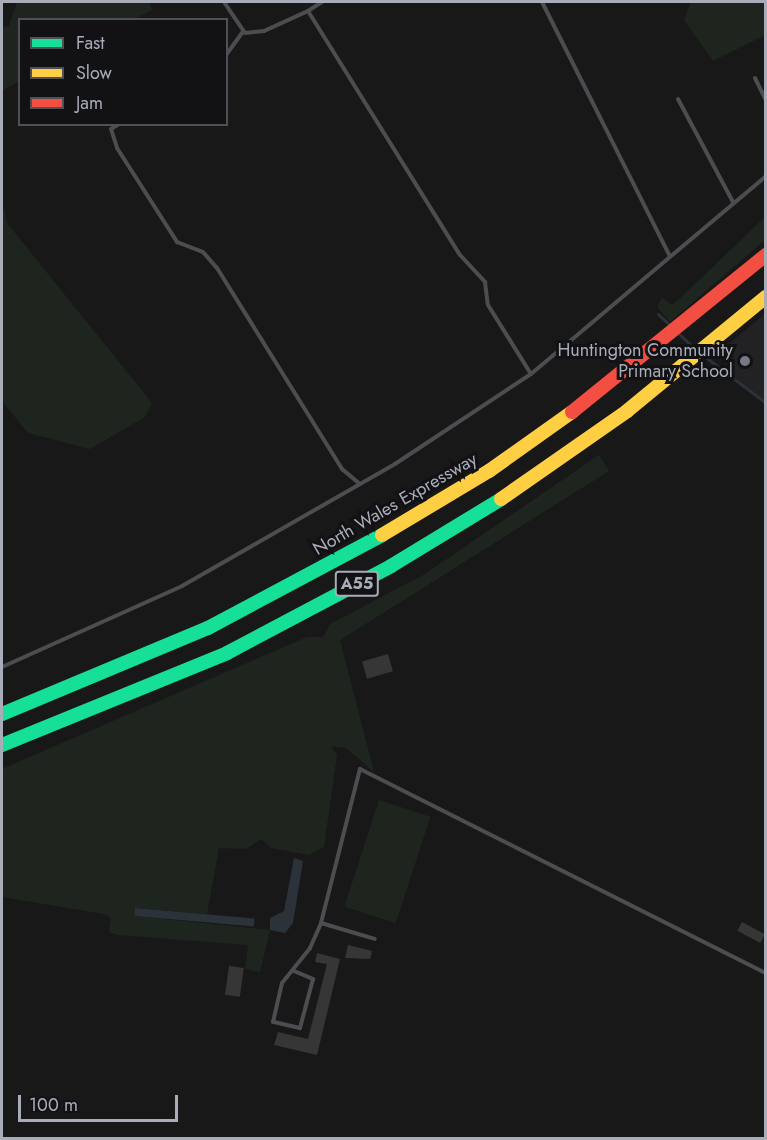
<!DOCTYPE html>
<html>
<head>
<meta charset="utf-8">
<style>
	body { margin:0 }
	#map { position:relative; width:767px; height:1140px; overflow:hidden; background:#181818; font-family:Jost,sans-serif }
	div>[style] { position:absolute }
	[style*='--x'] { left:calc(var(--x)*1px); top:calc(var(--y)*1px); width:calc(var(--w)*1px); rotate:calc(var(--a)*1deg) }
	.built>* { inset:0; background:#222224 }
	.green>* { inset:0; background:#1e251f; transform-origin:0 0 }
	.water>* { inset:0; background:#2b323a; transform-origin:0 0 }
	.stream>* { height:3px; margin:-1.5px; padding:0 1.5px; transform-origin:1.5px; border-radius:1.5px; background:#2b323a }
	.building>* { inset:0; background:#363637; transform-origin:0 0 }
	.lane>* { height:4px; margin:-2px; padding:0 2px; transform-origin:2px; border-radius:2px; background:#4c4d51 }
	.fast>* { height:14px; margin:-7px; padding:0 7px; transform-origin:7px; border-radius:7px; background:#16e098 }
	.slow>* { height:14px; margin:-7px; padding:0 7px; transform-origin:7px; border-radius:7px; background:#ffcf43 }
	.jam>* { height:14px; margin:-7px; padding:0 7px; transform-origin:7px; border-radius:7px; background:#f24e42 }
	.dots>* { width:16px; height:16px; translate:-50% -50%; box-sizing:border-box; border:3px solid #121214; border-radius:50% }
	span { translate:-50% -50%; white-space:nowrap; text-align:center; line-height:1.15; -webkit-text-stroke:6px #121214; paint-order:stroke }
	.shield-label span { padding:2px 4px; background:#121214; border:2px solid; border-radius:4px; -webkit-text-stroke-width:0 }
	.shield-label { font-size:16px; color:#a9adb9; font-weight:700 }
	.poi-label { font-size:18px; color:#a9adb9 }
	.right { translate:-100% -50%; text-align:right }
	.street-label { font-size:18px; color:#a9adb9 }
	.frame { position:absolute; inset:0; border:3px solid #a9adb9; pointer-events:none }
	.legend { position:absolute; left:18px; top:18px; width:210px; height:108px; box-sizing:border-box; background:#121214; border:2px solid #4e5056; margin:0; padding:8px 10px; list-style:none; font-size:18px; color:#a9adb9 }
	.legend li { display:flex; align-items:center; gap:12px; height:30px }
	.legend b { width:30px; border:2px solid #4e5056 }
	.scale { position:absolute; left:18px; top:1095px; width:160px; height:27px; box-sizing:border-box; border:3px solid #a9adb9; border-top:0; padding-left:8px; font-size:18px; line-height:21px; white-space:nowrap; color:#a9adb9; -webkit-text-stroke:4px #121214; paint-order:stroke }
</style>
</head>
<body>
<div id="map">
	<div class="built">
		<div style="clip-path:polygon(765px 314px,765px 403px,729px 372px,720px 351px)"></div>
	</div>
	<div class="green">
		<div style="clip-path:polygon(17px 2px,149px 2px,152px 10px,134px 19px,20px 20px,19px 81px,2px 91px,2px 27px,9px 26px)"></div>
		<div style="clip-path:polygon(691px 2px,765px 2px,765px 35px,713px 61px,684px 20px)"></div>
		<div style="clip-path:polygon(2px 201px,7px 223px,152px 403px,145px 417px,90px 449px,28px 433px,2px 401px)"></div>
		<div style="clip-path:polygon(765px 217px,765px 240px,670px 322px,657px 307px,662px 297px,671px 305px,677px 301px)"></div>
		<div style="clip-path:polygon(599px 455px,609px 471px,340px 640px,374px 772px,346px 748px,331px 746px,337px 755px,324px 847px,309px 855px,271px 848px,261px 839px,246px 849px,219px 848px,207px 914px,135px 908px,134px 916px,270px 930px,260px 972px,245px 969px,248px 945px,118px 935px,109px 932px,111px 918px,104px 914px,2px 897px,2px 769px,307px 637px,323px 637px,330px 624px,425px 574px)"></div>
		<div style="left:379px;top:800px;width:54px;height:112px;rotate:18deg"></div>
	</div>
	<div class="water">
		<div style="clip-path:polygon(294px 858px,303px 861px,293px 923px,285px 933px,270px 930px,270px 918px,284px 911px)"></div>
		<div style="left:135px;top:908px;width:120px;height:8px;rotate:5deg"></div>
	</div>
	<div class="stream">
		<div style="--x:658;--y:314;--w:19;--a:43"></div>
		<div style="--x:679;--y:334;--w:23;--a:43"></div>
		<div style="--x:704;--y:356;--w:78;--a:37.2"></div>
	</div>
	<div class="building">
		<div style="left:388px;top:654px;width:18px;height:27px;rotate:74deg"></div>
		<div style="left:742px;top:922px;width:26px;height:10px;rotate:28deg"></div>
		<div style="clip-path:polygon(348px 945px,372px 951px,370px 959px,345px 958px)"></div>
		<div style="clip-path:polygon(317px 953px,340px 959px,317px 1055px,274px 1045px,278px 1032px,308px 1039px,327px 964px,315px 962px)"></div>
		<div style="left:229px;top:966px;width:15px;height:29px;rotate:8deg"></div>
	</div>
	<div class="lane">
		<div style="--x:224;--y:2;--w:37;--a:56"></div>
		<div style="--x:245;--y:33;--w:19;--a:-6"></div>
		<div style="--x:264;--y:31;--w:48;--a:-24.4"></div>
		<div style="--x:308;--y:11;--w:287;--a:58.1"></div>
		<div style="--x:460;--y:255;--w:37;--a:47"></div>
		<div style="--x:485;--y:282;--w:23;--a:83"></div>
		<div style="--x:488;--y:305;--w:81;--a:58.1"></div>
		<div style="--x:542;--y:2;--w:282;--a:63.3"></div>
		<div style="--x:308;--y:11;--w:17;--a:-33"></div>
		<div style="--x:226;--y:55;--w:29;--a:-54"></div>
		<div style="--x:755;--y:78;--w:25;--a:64"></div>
		<div style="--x:678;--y:99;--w:117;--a:61.9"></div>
		<div style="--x:119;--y:124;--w:9;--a:148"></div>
		<div style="--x:111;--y:129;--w:20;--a:72"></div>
		<div style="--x:117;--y:148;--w:112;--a:57.4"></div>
		<div style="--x:177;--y:242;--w:28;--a:21"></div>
		<div style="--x:203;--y:252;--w:21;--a:49"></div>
		<div style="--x:217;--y:268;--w:237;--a:58.1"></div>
		<div style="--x:342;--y:469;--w:23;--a:40"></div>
		<div style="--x:2;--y:667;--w:197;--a:-24.2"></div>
		<div style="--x:182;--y:586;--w:245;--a:-29.8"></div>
		<div style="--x:395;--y:464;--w:163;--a:-33.5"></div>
		<div style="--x:531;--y:374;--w:307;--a:-40.1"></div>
		<div style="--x:321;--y:923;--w:56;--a:16.5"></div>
		<div style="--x:294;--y:971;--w:21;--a:23"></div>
		<div style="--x:313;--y:979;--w:51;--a:104.9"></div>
		<div style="--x:300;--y:1028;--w:28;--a:-167"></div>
		<div style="--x:273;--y:1022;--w:40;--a:-77"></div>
		<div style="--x:282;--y:983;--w:45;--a:-51.3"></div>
		<div style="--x:310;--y:948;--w:27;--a:-66"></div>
		<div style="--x:321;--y:923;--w:159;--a:-75.8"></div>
		<div style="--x:360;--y:769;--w:454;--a:26.7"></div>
	</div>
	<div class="fast">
		<div style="--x:2;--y:714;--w:223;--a:-22.7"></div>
		<div style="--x:208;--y:628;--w:197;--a:-28.1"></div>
		<div style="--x:2;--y:745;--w:243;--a:-22.2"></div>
		<div style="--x:227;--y:653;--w:186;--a:-27.9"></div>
		<div style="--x:391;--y:566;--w:129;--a:-31.3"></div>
	</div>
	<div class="slow">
		<div style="--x:501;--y:499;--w:154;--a:-34.9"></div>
		<div style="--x:627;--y:411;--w:180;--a:-39.4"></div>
		<div style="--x:382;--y:535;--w:125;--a:-30.9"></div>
		<div style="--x:489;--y:471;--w:102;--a:-35.4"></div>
	</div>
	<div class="jam">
		<div style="--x:572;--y:412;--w:250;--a:-39"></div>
	</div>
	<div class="dots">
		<div style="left:745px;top:361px;background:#767981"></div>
	</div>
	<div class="shield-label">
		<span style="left:357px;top:584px">A55</span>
	</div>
	<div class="poi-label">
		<span class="right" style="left:733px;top:361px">Huntington Community<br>Primary School</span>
	</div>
	<div class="street-label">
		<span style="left:395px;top:504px;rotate:-30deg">North Wales Expressway</span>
	</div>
	<div class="frame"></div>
	<ul class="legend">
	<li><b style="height:8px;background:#16e098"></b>Fast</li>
	<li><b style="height:8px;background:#ffcf43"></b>Slow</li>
	<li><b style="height:8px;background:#f24e42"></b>Jam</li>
	</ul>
	<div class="scale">100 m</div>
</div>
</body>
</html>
